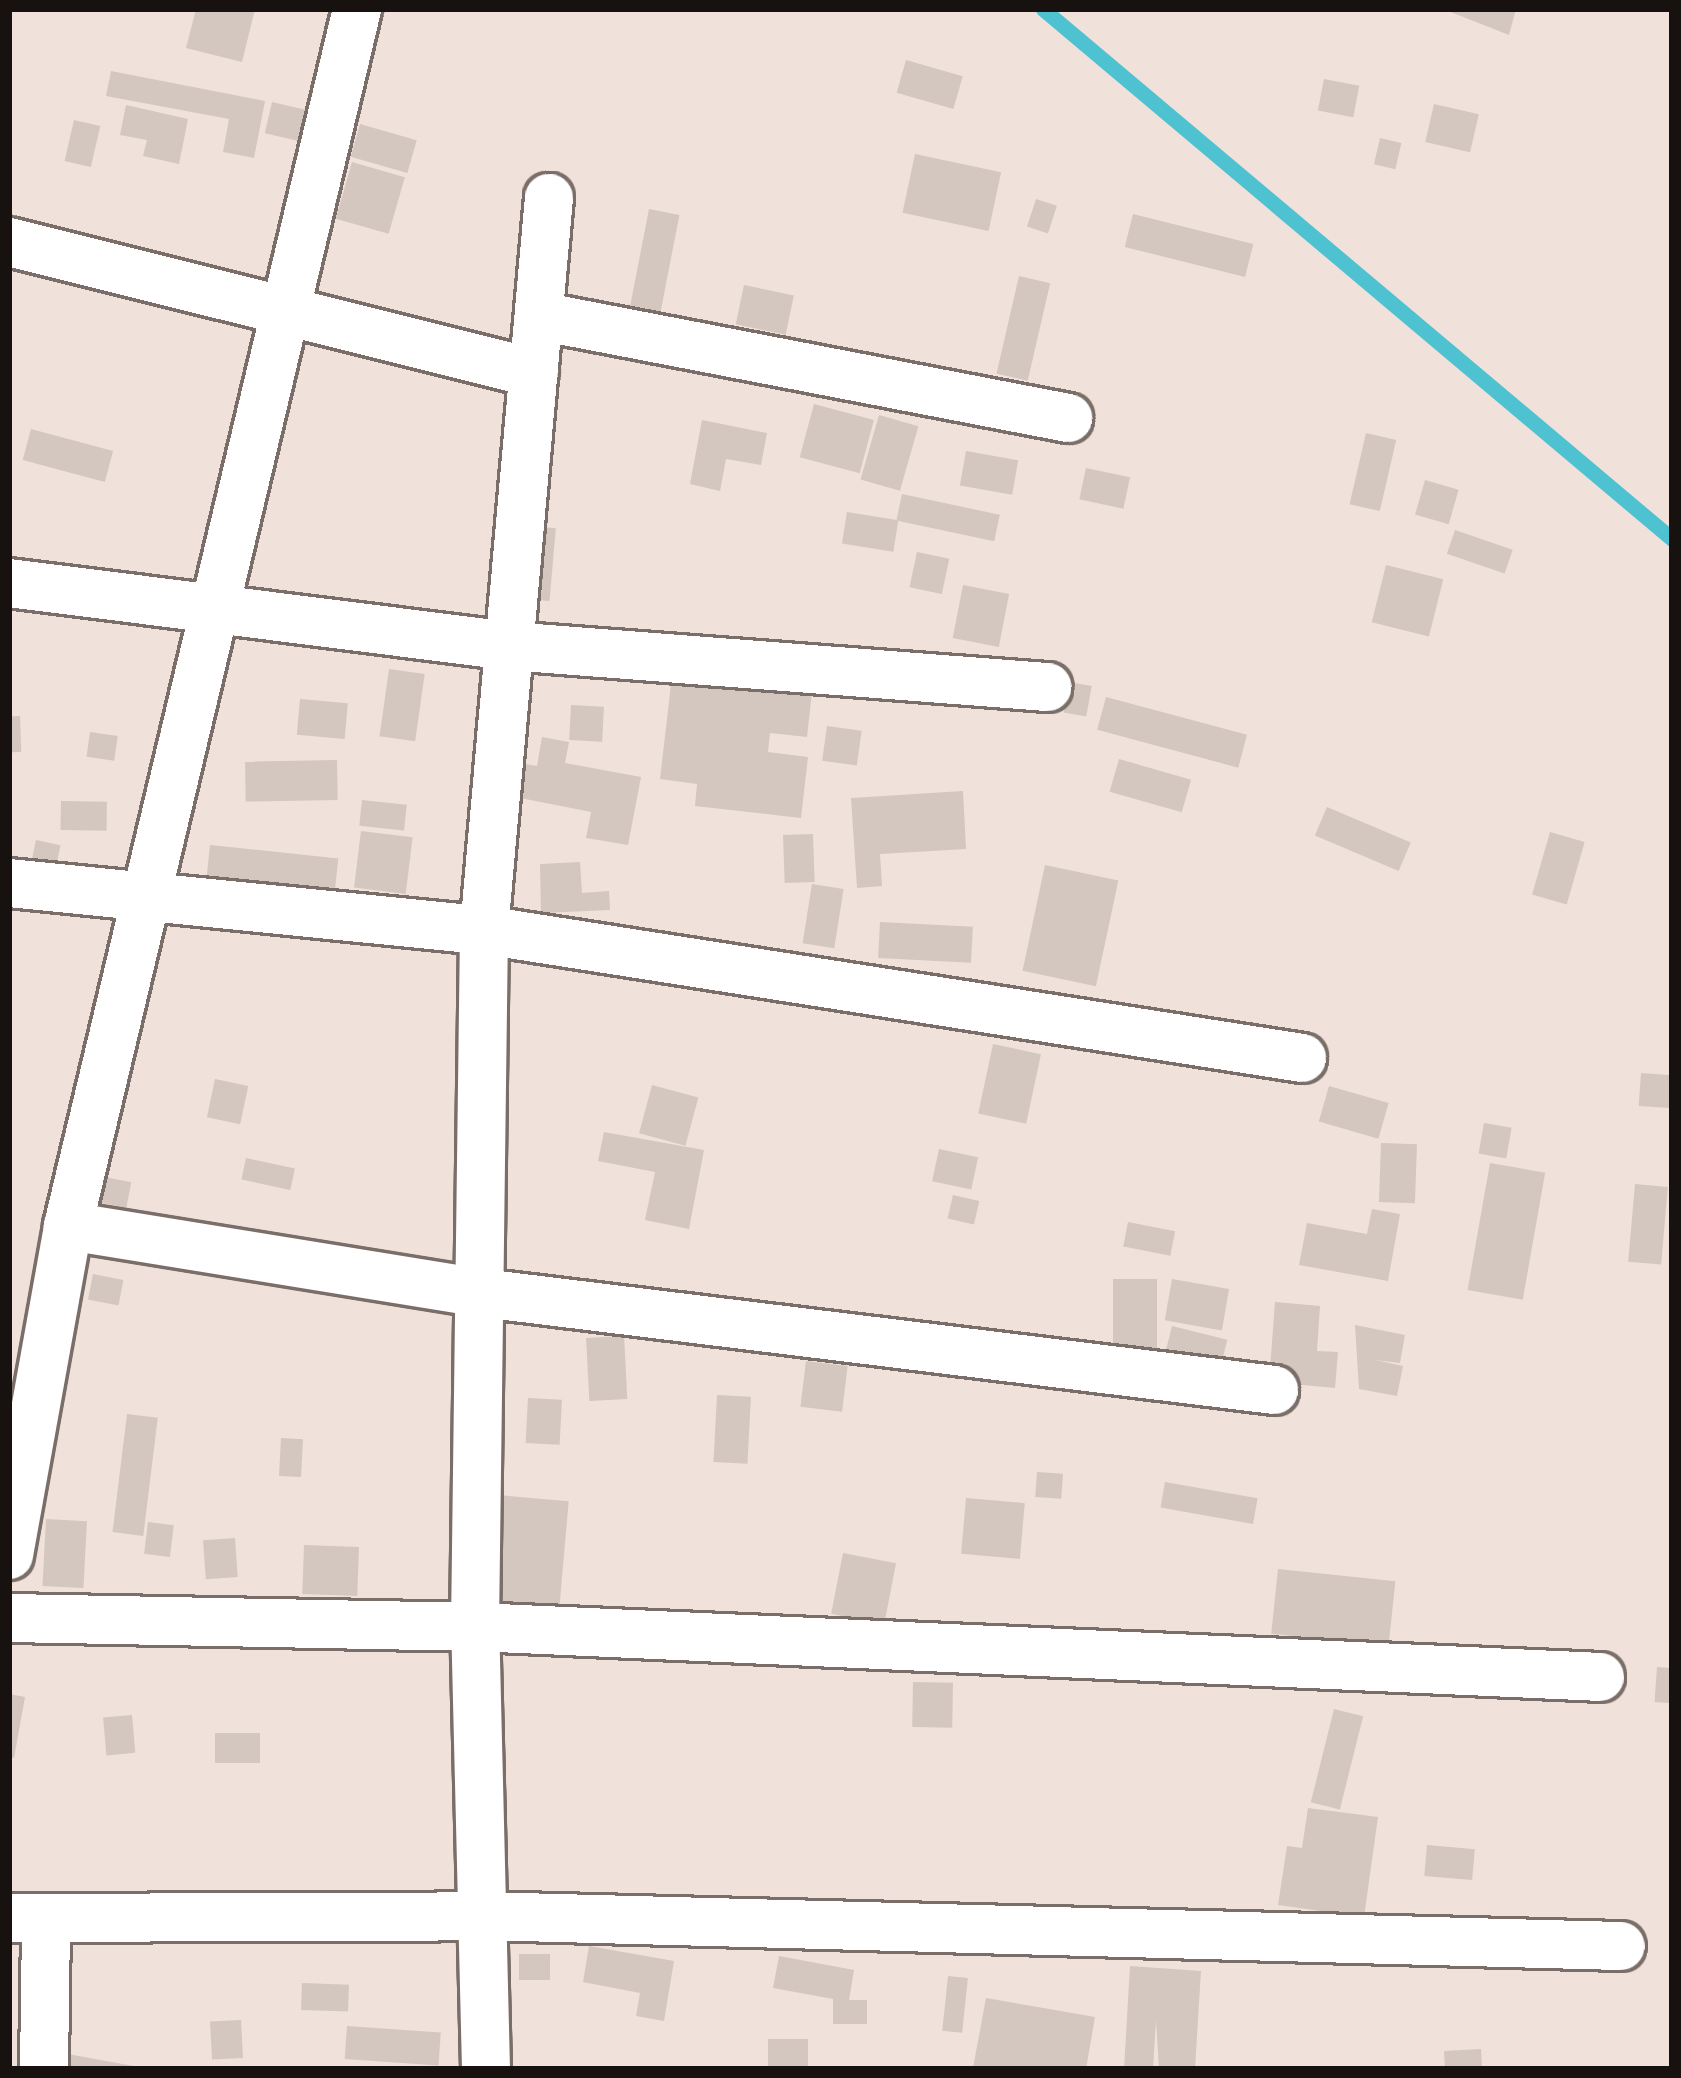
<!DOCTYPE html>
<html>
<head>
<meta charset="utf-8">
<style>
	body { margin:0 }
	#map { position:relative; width:1681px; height:2078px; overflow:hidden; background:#f0e1db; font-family:"Alegreya Sans",sans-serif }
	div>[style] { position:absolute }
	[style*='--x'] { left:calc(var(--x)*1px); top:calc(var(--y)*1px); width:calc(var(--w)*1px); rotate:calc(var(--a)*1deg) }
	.stream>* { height:15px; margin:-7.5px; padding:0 7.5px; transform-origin:7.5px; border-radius:7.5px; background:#4ec2d0 }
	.building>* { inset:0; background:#d4c7bf; transform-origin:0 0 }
	.roads { filter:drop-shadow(3px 0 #7b6e68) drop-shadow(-3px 0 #7b6e68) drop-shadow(0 3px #7b6e68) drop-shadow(0 -3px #7b6e68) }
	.minor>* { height:48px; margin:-24px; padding:0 24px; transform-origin:24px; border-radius:24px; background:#fff }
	span { translate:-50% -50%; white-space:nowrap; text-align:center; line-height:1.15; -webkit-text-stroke:10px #f0e1db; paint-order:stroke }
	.frame { position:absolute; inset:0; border:12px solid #171210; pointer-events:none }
</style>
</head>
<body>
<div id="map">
	<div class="stream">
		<div style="--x:1043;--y:9;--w:823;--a:40.12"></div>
	</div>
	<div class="building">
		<div style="clip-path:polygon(196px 9px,255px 9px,242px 62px,186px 48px)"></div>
		<div style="clip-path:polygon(1443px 9px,1516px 9px,1509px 35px)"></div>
		<div style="left:906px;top:60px;width:59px;height:34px;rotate:16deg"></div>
		<div style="clip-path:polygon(111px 71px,265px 101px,254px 158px,223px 152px,229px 119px,106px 96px)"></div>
		<div style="left:1324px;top:79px;width:36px;height:32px;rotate:11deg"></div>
		<div style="left:272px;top:102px;width:83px;height:32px;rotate:13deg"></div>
		<div style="left:1434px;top:104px;width:46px;height:39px;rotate:13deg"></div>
		<div style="clip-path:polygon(126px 105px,188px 119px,179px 164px,143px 156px,147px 140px,120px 135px)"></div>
		<div style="left:74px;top:120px;width:27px;height:42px;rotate:13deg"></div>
		<div style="left:360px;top:124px;width:59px;height:34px;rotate:16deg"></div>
		<div style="left:1380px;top:138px;width:22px;height:27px;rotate:13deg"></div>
		<div style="left:915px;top:154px;width:88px;height:60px;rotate:12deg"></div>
		<div style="left:352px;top:162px;width:55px;height:59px;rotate:16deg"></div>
		<div style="left:1036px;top:199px;width:22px;height:29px;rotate:18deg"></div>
		<div style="left:649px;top:209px;width:31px;height:100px;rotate:11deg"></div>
		<div style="left:1133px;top:214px;width:124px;height:34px;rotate:14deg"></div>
		<div style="left:1019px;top:276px;width:32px;height:100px;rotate:13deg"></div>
		<div style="left:744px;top:285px;width:51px;height:40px;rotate:12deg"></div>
		<div style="left:814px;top:404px;width:62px;height:55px;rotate:15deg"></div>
		<div style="left:879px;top:415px;width:41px;height:67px;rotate:16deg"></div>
		<div style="clip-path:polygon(702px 420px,767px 433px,761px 465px,726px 459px,720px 491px,690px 484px)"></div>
		<div style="left:31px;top:429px;width:85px;height:32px;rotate:15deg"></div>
		<div style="left:1366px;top:433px;width:31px;height:73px;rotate:13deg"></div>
		<div style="left:966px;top:451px;width:53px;height:35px;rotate:10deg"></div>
		<div style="left:1086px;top:468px;width:45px;height:32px;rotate:12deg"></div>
		<div style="left:1425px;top:480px;width:35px;height:36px;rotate:16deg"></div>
		<div style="left:902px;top:494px;width:100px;height:27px;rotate:12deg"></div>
		<div style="left:847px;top:512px;width:52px;height:32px;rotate:9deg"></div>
		<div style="left:519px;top:525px;width:37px;height:73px;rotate:5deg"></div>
		<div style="left:1455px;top:530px;width:61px;height:25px;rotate:19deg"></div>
		<div style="left:917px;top:552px;width:33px;height:36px;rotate:12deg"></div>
		<div style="left:1386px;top:565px;width:59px;height:59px;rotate:14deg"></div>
		<div style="left:963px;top:585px;width:47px;height:54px;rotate:11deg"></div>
		<div style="left:389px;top:669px;width:36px;height:68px;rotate:8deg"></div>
		<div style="clip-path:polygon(672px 676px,812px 692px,807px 737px,770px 733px,768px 752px,808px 757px,801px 818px,695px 806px,697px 784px,660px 779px)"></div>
		<div style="left:1069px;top:682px;width:23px;height:31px;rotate:10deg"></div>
		<div style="left:1106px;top:697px;width:146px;height:34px;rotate:15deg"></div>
		<div style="left:300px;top:699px;width:48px;height:36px;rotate:5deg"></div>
		<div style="left:571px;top:705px;width:33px;height:35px;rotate:3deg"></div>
		<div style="left:20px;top:716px;width:36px;height:11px;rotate:88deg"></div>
		<div style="left:827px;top:726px;width:35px;height:35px;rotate:8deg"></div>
		<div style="left:90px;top:732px;width:28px;height:25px;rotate:8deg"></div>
		<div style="clip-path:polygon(542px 737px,569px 742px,565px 763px,641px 777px,628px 845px,586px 838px,591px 812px,501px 794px,508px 761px,537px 766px)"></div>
		<div style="left:1119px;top:759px;width:75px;height:34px;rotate:16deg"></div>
		<div style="left:337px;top:760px;width:40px;height:92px;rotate:89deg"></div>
		<div style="clip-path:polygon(963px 791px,966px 849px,880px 854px,882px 886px,857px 888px,851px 798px)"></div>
		<div style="left:362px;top:800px;width:45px;height:26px;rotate:6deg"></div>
		<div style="left:61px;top:801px;width:46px;height:29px;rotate:1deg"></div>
		<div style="left:1327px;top:807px;width:91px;height:31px;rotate:23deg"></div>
		<div style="left:361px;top:831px;width:52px;height:57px;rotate:7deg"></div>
		<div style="left:1550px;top:832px;width:36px;height:65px;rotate:16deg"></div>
		<div style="left:813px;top:834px;width:48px;height:30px;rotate:88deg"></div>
		<div style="left:36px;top:840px;width:25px;height:26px;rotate:12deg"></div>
		<div style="left:210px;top:845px;width:129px;height:31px;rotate:6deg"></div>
		<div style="clip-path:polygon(580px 862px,582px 893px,609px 891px,610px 910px,541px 913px,540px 864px)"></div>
		<div style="left:1045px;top:865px;width:75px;height:108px;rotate:12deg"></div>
		<div style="left:812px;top:884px;width:32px;height:60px;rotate:9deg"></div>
		<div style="left:880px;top:922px;width:93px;height:36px;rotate:3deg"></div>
		<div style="left:993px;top:1044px;width:49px;height:71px;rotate:12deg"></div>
		<div style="left:1641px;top:1073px;width:31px;height:33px;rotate:4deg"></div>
		<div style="left:215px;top:1079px;width:34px;height:39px;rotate:12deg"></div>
		<div style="left:652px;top:1085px;width:48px;height:50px;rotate:15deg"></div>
		<div style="left:1329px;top:1086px;width:62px;height:37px;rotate:16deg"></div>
		<div style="left:1484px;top:1123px;width:28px;height:31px;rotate:10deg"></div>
		<div style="clip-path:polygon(604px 1132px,704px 1150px,689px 1229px,645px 1220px,655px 1172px,598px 1161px)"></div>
		<div style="left:1381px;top:1143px;width:36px;height:59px;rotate:2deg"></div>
		<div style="left:939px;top:1149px;width:40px;height:33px;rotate:12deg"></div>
		<div style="left:246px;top:1158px;width:50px;height:22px;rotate:12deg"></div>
		<div style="left:1490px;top:1163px;width:56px;height:129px;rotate:10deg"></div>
		<div style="left:94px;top:1175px;width:38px;height:26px;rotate:11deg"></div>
		<div style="left:1635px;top:1184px;width:33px;height:78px;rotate:5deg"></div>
		<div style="left:953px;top:1195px;width:27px;height:24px;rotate:13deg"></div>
		<div style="clip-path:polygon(1372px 1209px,1400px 1214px,1388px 1281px,1299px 1265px,1307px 1223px,1367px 1234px)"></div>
		<div style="left:1128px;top:1222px;width:48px;height:25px;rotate:11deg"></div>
		<div style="left:93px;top:1274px;width:31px;height:26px;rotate:11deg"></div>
		<div style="left:1113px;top:1279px;width:44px;height:76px"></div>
		<div style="left:1172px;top:1279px;width:58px;height:42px;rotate:10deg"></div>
		<div style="clip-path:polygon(1275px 1302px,1320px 1306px,1317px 1351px,1338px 1352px,1335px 1388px,1269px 1382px)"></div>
		<div style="clip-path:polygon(1355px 1325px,1405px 1335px,1400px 1363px,1375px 1360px,1403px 1366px,1397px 1396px,1359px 1389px)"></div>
		<div style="left:1172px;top:1326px;width:57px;height:24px;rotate:14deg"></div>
		<div style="left:624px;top:1336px;width:63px;height:38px;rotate:87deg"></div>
		<div style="left:806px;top:1361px;width:42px;height:46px;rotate:7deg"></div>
		<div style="left:717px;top:1395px;width:34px;height:67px;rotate:3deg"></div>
		<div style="left:528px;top:1398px;width:34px;height:45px;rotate:3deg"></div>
		<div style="left:127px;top:1414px;width:31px;height:119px;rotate:7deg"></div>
		<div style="left:281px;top:1438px;width:22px;height:38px;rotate:3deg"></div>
		<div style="left:1037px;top:1472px;width:26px;height:25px;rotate:4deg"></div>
		<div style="left:1165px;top:1482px;width:94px;height:26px;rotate:10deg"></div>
		<div style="left:486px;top:1494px;width:83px;height:106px;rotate:5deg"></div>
		<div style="left:966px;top:1498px;width:59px;height:56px;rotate:5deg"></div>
		<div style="left:46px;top:1519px;width:41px;height:67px;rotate:3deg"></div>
		<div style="left:148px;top:1522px;width:26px;height:32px;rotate:7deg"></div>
		<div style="left:235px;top:1538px;width:39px;height:32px;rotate:86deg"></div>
		<div style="left:304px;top:1545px;width:55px;height:49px;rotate:2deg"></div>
		<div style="left:843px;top:1553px;width:54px;height:62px;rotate:11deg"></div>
		<div style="left:1278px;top:1569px;width:118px;height:65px;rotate:6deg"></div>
		<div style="left:1657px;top:1667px;width:15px;height:35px;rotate:4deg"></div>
		<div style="left:913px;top:1682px;width:40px;height:45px;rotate:1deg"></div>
		<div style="clip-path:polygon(9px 1694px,25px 1697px,14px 1758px,9px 1757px)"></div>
		<div style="left:1334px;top:1709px;width:30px;height:96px;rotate:14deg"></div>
		<div style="left:132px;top:1715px;width:38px;height:29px;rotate:85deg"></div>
		<div style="left:260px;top:1733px;width:30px;height:45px;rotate:90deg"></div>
		<div style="clip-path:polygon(1308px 1808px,1378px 1817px,1364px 1917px,1278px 1905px,1287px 1846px,1302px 1848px)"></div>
		<div style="left:1427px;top:1845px;width:48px;height:31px;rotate:5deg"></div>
		<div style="clip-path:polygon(589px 1946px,674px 1961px,664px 2021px,636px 2016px,640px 1993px,583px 1982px)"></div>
		<div style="left:519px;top:1954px;width:31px;height:26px"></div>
		<div style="clip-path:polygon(779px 1956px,854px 1970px,849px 2000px,867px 2000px,867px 2024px,833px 2024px,833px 1999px,773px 1988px)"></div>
		<div style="clip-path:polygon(1130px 1966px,1201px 1971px,1195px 2069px,1159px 2069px,1156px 2020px,1153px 2069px,1124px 2069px)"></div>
		<div style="left:948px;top:1976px;width:20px;height:55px;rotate:6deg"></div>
		<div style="left:302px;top:1983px;width:47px;height:27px;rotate:2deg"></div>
		<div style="clip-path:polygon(986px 1998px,1095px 2017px,1086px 2069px,973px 2068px)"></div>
		<div style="left:241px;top:2020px;width:38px;height:31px;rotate:87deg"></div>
		<div style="left:347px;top:2026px;width:94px;height:33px;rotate:4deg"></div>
		<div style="left:808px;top:2039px;width:30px;height:40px;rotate:90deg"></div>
		<div style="left:1481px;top:2049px;width:20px;height:37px;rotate:87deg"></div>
		<div style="clip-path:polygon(62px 2053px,139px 2067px,139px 2069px,59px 2069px)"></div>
	</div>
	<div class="roads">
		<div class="minor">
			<div style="--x:9;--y:242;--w:541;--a:14.01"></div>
			<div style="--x:539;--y:316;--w:539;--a:10.91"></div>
			<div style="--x:9;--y:583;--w:504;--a:7.18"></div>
			<div style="--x:509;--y:646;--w:540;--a:4.36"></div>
			<div style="--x:9;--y:883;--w:477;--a:5.7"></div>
			<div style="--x:484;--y:930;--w:828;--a:8.89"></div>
			<div style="--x:68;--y:1226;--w:419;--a:9.2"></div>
			<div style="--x:482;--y:1293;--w:798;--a:6.98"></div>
			<div style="--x:9;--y:1555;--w:334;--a:-79.8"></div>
			<div style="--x:68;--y:1226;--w:1251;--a:-76.64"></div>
			<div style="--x:9;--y:1618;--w:466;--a:1.1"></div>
			<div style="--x:475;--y:1627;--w:1126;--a:2.54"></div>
			<div style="--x:9;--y:1918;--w:473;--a:-0.2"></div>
			<div style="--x:482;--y:1916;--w:1139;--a:1.51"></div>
			<div style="--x:44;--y:2069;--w:148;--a:-89.2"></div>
			<div style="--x:486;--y:2069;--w:442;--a:-91.4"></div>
			<div style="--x:475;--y:1627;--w:697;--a:-89.26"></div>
			<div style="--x:484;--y:930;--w:735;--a:-84.93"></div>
		</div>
	</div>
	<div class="frame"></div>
</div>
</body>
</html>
